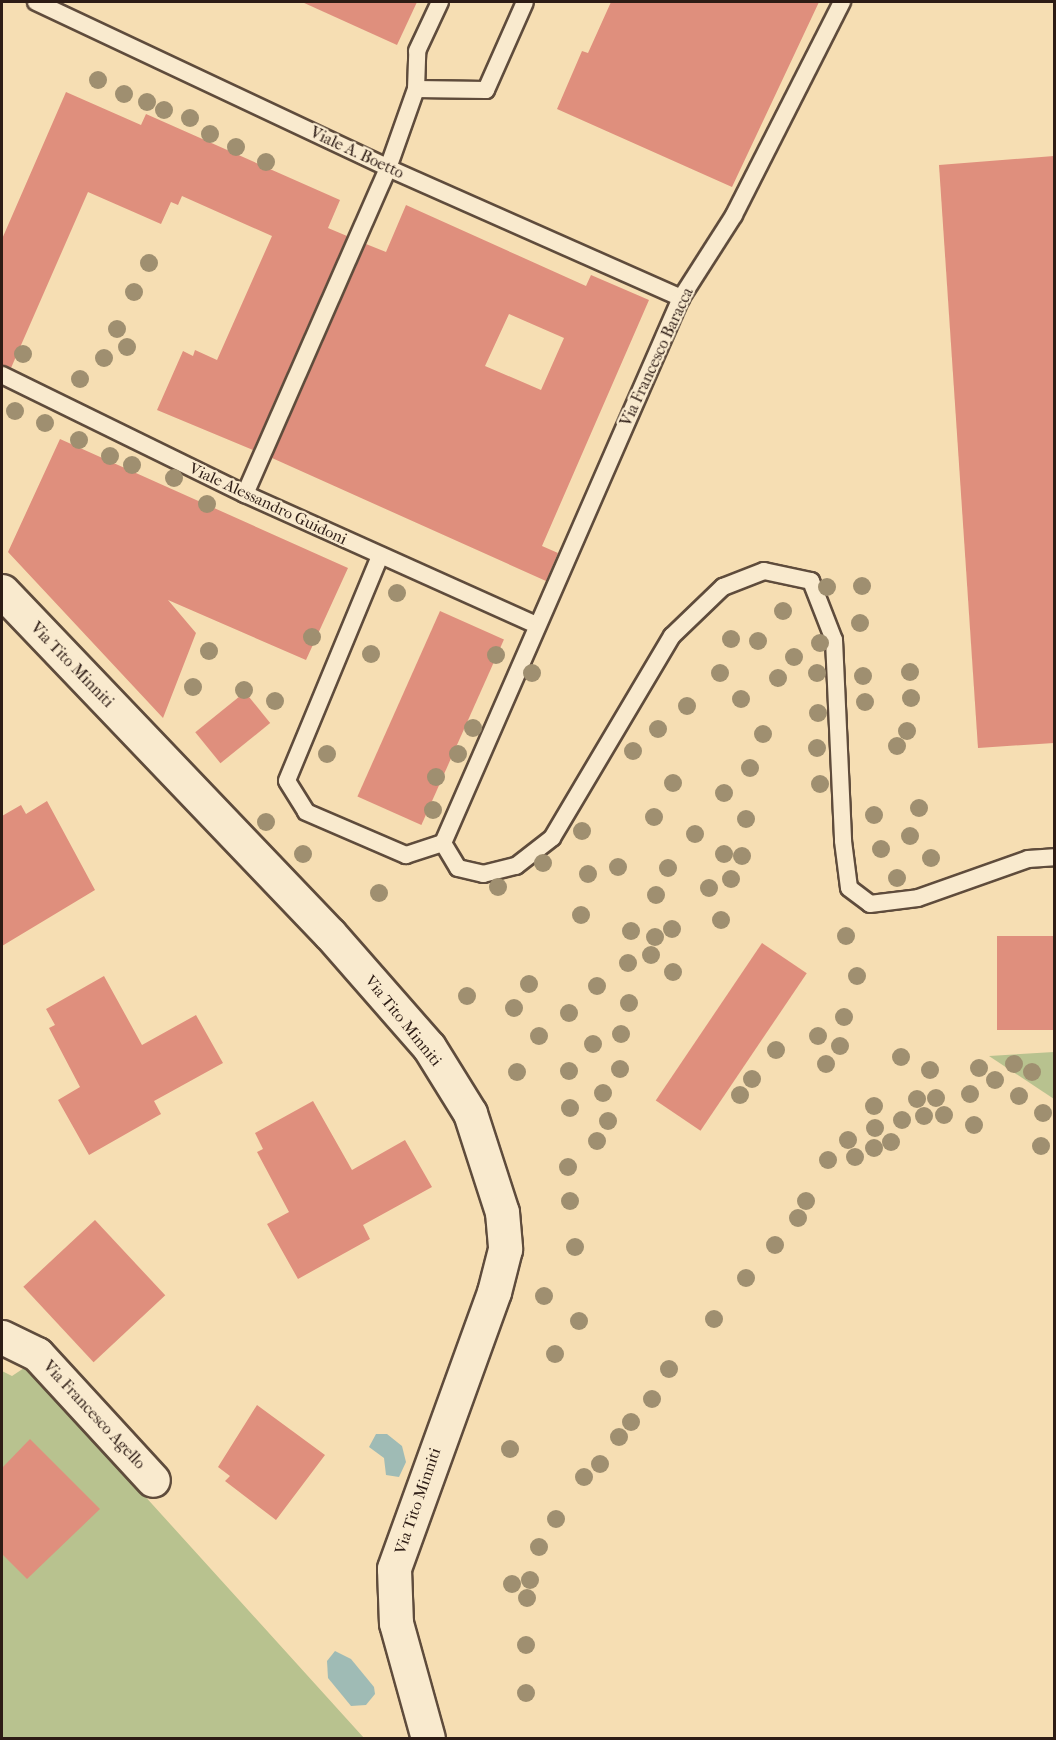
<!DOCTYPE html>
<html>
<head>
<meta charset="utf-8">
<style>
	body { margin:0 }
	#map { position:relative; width:1056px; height:1740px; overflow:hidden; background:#f6deb3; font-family:"IM FELL French Canon",serif }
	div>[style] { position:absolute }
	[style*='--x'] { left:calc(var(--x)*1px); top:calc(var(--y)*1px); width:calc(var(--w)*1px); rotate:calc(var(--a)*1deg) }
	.green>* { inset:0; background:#b8c28f }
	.water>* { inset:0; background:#9fbbb5 }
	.building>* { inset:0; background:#df8f7d; transform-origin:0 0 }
	.roads { filter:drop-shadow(2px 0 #5f4c3c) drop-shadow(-2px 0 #5f4c3c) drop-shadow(0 2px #5f4c3c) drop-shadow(0 -2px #5f4c3c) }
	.service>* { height:16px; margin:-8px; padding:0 8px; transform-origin:8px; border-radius:8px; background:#f9eace }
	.minor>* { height:33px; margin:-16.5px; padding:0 16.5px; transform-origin:16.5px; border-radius:16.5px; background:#f9eace }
	.trees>* { width:18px; height:18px; margin:-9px; border-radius:50%; background:#9f8f70 }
	span { translate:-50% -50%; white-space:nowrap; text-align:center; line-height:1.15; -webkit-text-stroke:4.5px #f9eace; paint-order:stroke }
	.street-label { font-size:16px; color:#2d1c15 }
	.frame { position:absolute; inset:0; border:3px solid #2d1c15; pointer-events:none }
</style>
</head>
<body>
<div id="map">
	<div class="green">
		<div style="clip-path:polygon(1054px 1052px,1054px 1099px,989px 1056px)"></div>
		<div style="clip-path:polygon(27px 1366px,364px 1738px,2px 1738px,2px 1371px,12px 1376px)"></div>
	</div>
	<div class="water">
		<div style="clip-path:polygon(376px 1434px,387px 1434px,402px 1446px,406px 1462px,399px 1477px,386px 1475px,384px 1458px,369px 1447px)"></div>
		<div style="clip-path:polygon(335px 1651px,351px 1659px,374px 1687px,375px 1694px,366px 1705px,351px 1706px,328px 1678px,327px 1661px)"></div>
	</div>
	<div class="building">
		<div style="clip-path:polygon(302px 2px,417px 2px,397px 45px)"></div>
		<div style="clip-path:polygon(611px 2px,819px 2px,732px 187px,557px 109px,582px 51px,588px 53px)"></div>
		<div style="clip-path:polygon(66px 92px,141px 125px,146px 114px,340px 200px,328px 228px,347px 236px,253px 450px,157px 410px,183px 351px,193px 356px,195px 350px,217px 360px,272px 236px,182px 196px,178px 205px,171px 202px,161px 224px,88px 192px,11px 368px,2px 365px,2px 239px)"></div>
		<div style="clip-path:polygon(1054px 156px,1054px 743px,978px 748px,939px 165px)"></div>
		<div style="clip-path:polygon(evenodd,406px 205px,586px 286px,591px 275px,649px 300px,542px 546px,558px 553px,546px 581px,272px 458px,366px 244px,386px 252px,406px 205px,509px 314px,564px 338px,541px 390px,485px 366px,509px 314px)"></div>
		<div style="clip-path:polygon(60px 439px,348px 568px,306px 660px,168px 600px,196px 633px,163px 718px,8px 552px)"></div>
		<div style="left:440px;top:611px;width:70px;height:203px;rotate:24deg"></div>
		<div style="left:245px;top:692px;width:40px;height:64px;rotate:51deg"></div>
		<div style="clip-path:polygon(47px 801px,95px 890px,2px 946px,2px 816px,21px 805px,26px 814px)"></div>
		<div style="left:1054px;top:936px;width:94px;height:57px;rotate:90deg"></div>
		<div style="left:762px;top:943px;width:54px;height:190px;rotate:34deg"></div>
		<div style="clip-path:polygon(104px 976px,142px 1045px,196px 1015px,223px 1063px,154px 1101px,161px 1114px,89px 1155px,58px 1100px,80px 1087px,49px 1028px,55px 1025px,46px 1009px)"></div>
		<div style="clip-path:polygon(313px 1101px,352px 1170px,405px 1140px,432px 1187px,363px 1225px,370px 1239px,298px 1279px,267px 1224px,289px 1212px,257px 1152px,263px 1149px,255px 1133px)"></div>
		<div style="left:95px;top:1220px;width:103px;height:98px;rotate:47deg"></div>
		<div style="clip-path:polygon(257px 1405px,325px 1455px,276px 1520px,225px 1481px,230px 1476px,218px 1467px)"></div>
		<div style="clip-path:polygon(30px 1439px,100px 1509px,27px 1579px,2px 1554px,2px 1468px)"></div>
	</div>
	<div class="roads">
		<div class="service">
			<div style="--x:36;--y:2;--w:389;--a:25.2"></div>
			<div style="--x:388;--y:168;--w:321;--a:23.9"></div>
			<div style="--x:416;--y:89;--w:70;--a:0.8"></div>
			<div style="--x:486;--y:90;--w:96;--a:-66.1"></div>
			<div style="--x:2;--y:375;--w:271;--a:26.1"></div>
			<div style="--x:245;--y:494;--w:320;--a:24.2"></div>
			<div style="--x:245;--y:494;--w:356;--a:-66.3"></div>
			<div style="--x:388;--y:168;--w:84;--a:-70.5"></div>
			<div style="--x:416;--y:89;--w:38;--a:-88"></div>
			<div style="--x:417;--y:51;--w:54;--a:-64.9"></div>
			<div style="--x:380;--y:556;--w:243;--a:112.5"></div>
			<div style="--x:287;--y:781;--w:36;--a:58"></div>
			<div style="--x:306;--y:812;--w:109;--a:23.3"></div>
			<div style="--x:406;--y:855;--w:39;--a:-18"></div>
			<div style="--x:443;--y:843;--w:595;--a:-66.41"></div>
			<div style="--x:681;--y:298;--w:98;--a:-57.4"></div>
			<div style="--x:734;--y:215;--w:239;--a:-63.1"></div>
			<div style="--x:443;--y:843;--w:29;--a:59"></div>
			<div style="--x:458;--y:868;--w:26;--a:13"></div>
			<div style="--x:483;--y:874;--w:34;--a:-14"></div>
			<div style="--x:516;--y:866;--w:46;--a:-37.9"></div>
			<div style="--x:552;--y:838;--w:235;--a:-59.3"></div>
			<div style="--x:672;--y:636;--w:71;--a:-43.9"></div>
			<div style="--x:723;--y:587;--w:44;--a:-21.3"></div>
			<div style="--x:764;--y:571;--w:48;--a:12"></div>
			<div style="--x:811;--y:581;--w:63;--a:68.7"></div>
			<div style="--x:834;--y:640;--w:201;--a:87.4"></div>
			<div style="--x:843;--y:841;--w:47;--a:82.7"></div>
			<div style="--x:849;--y:888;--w:26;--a:37"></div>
			<div style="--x:870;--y:904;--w:48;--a:-7.1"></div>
			<div style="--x:918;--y:898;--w:117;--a:-19.5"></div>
			<div style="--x:1028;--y:859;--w:26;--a:-4"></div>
		</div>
		<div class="minor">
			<div style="--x:2;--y:591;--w:475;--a:46.3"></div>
			<div style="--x:330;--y:934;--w:150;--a:48.8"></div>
			<div style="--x:429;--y:1047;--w:78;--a:58.2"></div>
			<div style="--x:470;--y:1113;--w:104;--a:72.1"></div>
			<div style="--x:502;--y:1212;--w:37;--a:85"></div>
			<div style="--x:505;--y:1249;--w:44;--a:104.3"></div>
			<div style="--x:494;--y:1292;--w:294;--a:109.9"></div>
			<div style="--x:394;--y:1569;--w:54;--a:87.9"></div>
			<div style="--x:396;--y:1623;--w:119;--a:74.5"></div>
			<div style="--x:2;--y:1337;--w:39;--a:26"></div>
			<div style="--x:37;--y:1354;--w:171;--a:47.4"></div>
		</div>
	</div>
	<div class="trees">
		<div style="left:98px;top:80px"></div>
		<div style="left:124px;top:94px"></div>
		<div style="left:147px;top:102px"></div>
		<div style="left:164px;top:110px"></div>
		<div style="left:190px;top:118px"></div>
		<div style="left:210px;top:134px"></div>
		<div style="left:236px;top:147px"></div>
		<div style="left:266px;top:162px"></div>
		<div style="left:149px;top:263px"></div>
		<div style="left:134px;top:292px"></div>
		<div style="left:117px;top:329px"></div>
		<div style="left:127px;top:347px"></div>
		<div style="left:23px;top:354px"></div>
		<div style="left:104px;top:358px"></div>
		<div style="left:80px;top:379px"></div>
		<div style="left:15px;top:411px"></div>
		<div style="left:45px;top:423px"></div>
		<div style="left:79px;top:440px"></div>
		<div style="left:110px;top:456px"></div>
		<div style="left:132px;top:465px"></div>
		<div style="left:174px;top:478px"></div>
		<div style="left:207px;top:504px"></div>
		<div style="left:862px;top:586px"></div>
		<div style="left:827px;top:587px"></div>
		<div style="left:397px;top:593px"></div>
		<div style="left:783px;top:611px"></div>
		<div style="left:860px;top:623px"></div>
		<div style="left:312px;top:637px"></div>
		<div style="left:731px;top:639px"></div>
		<div style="left:758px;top:641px"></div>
		<div style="left:820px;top:643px"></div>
		<div style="left:209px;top:651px"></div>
		<div style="left:371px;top:654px"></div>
		<div style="left:496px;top:655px"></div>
		<div style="left:794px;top:657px"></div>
		<div style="left:910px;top:672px"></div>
		<div style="left:532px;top:673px"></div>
		<div style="left:720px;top:673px"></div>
		<div style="left:817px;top:673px"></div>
		<div style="left:863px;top:676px"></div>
		<div style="left:778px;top:678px"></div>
		<div style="left:193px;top:687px"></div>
		<div style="left:244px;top:690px"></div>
		<div style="left:911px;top:698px"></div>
		<div style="left:741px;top:699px"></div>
		<div style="left:275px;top:701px"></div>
		<div style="left:865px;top:702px"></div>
		<div style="left:687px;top:706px"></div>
		<div style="left:818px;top:713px"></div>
		<div style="left:473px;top:728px"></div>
		<div style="left:658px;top:729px"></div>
		<div style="left:907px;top:731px"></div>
		<div style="left:763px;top:734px"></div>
		<div style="left:897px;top:746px"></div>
		<div style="left:817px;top:748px"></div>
		<div style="left:633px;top:751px"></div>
		<div style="left:327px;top:754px"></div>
		<div style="left:458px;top:754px"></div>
		<div style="left:750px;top:768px"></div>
		<div style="left:436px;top:777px"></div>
		<div style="left:673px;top:783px"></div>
		<div style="left:820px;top:784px"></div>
		<div style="left:724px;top:793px"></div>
		<div style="left:919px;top:808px"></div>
		<div style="left:433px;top:810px"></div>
		<div style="left:874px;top:815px"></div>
		<div style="left:654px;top:817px"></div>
		<div style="left:746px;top:819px"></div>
		<div style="left:266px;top:822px"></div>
		<div style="left:582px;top:831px"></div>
		<div style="left:695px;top:834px"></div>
		<div style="left:910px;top:836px"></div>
		<div style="left:881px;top:849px"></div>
		<div style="left:303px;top:854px"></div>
		<div style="left:724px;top:854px"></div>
		<div style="left:742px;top:856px"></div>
		<div style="left:931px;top:858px"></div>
		<div style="left:543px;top:863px"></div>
		<div style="left:618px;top:867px"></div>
		<div style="left:668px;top:868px"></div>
		<div style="left:588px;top:874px"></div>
		<div style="left:897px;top:878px"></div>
		<div style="left:731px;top:879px"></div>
		<div style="left:498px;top:887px"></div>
		<div style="left:709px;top:888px"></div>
		<div style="left:379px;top:893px"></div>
		<div style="left:656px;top:895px"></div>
		<div style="left:581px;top:915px"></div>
		<div style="left:721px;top:920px"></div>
		<div style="left:672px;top:929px"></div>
		<div style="left:631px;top:931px"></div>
		<div style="left:846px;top:936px"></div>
		<div style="left:655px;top:937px"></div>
		<div style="left:651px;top:955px"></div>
		<div style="left:628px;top:963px"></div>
		<div style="left:673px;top:972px"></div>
		<div style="left:857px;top:976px"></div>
		<div style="left:529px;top:984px"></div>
		<div style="left:597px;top:986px"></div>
		<div style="left:467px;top:996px"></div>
		<div style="left:629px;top:1003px"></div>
		<div style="left:514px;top:1008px"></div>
		<div style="left:569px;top:1013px"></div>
		<div style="left:844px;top:1017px"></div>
		<div style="left:621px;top:1034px"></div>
		<div style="left:539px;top:1036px"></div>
		<div style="left:818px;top:1036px"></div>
		<div style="left:593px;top:1044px"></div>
		<div style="left:840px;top:1046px"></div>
		<div style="left:776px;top:1050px"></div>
		<div style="left:901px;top:1057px"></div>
		<div style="left:826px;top:1064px"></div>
		<div style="left:1014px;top:1064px"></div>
		<div style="left:979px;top:1068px"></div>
		<div style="left:620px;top:1069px"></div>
		<div style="left:930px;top:1070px"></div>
		<div style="left:569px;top:1071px"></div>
		<div style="left:517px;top:1072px"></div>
		<div style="left:1032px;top:1072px"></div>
		<div style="left:752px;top:1079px"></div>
		<div style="left:995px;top:1080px"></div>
		<div style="left:603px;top:1093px"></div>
		<div style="left:970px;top:1094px"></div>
		<div style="left:740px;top:1095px"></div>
		<div style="left:1019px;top:1096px"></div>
		<div style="left:936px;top:1098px"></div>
		<div style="left:917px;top:1099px"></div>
		<div style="left:874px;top:1106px"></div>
		<div style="left:570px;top:1108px"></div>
		<div style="left:1043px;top:1113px"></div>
		<div style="left:944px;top:1115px"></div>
		<div style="left:924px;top:1116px"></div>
		<div style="left:902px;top:1120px"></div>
		<div style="left:608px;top:1121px"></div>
		<div style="left:974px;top:1125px"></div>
		<div style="left:875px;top:1128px"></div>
		<div style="left:848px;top:1140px"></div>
		<div style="left:597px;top:1141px"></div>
		<div style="left:891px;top:1142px"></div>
		<div style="left:1041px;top:1146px"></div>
		<div style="left:874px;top:1148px"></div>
		<div style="left:855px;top:1157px"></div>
		<div style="left:828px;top:1160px"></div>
		<div style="left:568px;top:1167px"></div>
		<div style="left:570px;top:1201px"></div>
		<div style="left:806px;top:1201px"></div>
		<div style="left:798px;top:1218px"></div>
		<div style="left:775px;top:1245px"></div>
		<div style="left:575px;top:1247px"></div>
		<div style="left:746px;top:1278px"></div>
		<div style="left:544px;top:1296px"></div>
		<div style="left:714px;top:1319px"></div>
		<div style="left:579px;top:1321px"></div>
		<div style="left:555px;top:1354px"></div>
		<div style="left:669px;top:1369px"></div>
		<div style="left:652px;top:1399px"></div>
		<div style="left:631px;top:1422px"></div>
		<div style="left:619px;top:1437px"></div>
		<div style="left:510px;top:1449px"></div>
		<div style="left:600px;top:1464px"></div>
		<div style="left:584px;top:1477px"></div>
		<div style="left:556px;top:1519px"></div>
		<div style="left:539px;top:1547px"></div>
		<div style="left:530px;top:1580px"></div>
		<div style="left:512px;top:1584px"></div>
		<div style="left:527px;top:1598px"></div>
		<div style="left:526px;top:1645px"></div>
		<div style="left:526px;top:1693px"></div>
	</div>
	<div class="street-label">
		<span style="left:357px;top:153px;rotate:25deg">Viale A. Boetto</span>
		<span style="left:657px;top:357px;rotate:-65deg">Via Francesco Baracca</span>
		<span style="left:268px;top:504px;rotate:25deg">Viale Alessandro Guidoni</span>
		<span style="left:72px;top:665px;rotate:46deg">Via Tito Minniti</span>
		<span style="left:403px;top:1021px;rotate:51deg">Via Tito Minniti</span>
		<span style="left:94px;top:1415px;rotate:47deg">Via Francesco Agello</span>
		<span style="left:418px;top:1501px;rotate:-71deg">Via Tito Minniti</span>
	</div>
	<div class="frame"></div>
</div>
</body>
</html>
